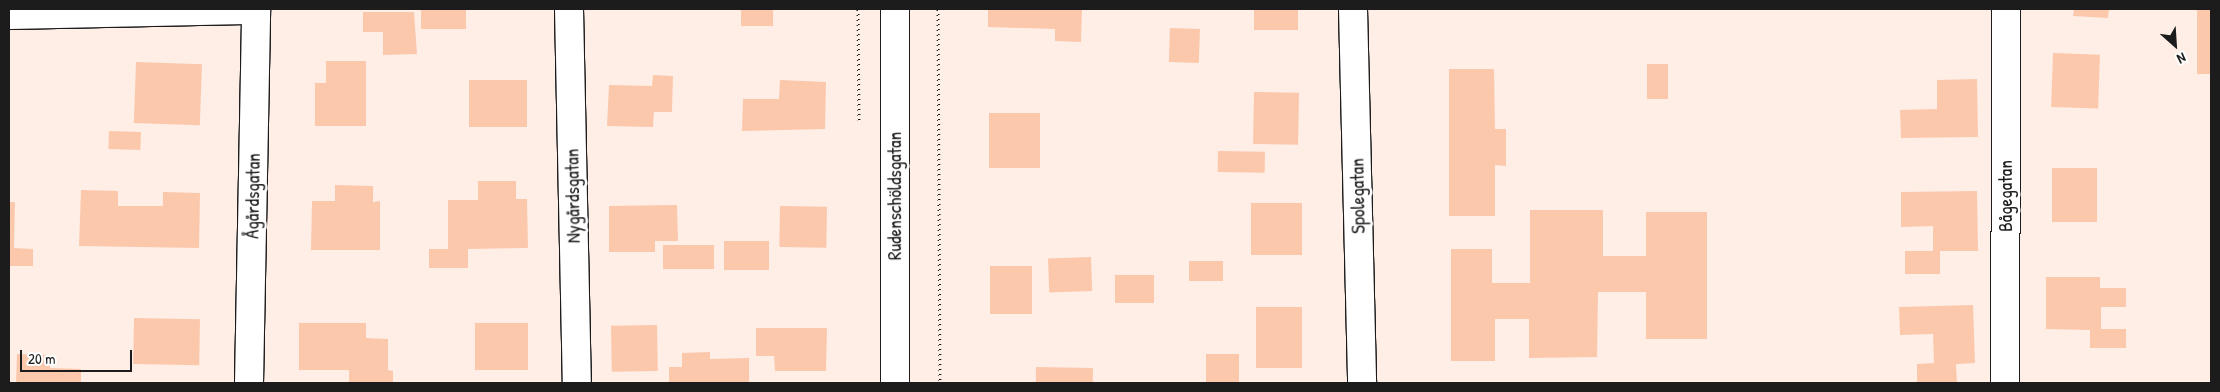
<!DOCTYPE html>
<html>
<head>
<meta charset="utf-8">
<style>
	body { margin:0 }
	#map { position:relative; width:2220px; height:392px; overflow:hidden; background:#feeee6; font-family:"Patrick Hand",sans-serif }
	div>[style] { position:absolute }
	[style*='--x'] { left:calc(var(--x)*1px); top:calc(var(--y)*1px); width:calc(var(--w)*1px); rotate:calc(var(--a)*1deg) }
	.building>* { inset:0; background:#fcc8ac; transform-origin:0 0 }
	.path>* { height:3px; margin-top:-1.5px; transform-origin:0; background:repeating-linear-gradient(90deg,#1c1c1c 0 1px,transparent 0 5px) }
	.roads { filter:drop-shadow(1px 0 #1c1c1c) drop-shadow(-1px 0 #1c1c1c) drop-shadow(0 1px #1c1c1c) drop-shadow(0 -1px #1c1c1c) }
	.minor>* { height:28px; margin:-14px; padding:0 14px; transform-origin:14px; border-radius:14px; background:#fff }
	span { translate:-50% -50%; white-space:nowrap; text-align:center; line-height:1.15; -webkit-text-stroke:5px #fff; paint-order:stroke }
	.street-label { font-size:19px; color:#1c1c1c }
	.frame { position:absolute; inset:0; border:10px solid #1c1c1c; pointer-events:none }
	.north { position:absolute; left:2150px; top:20px; width:50px; height:50px; -webkit-text-stroke:4px #fff; paint-order:stroke; rotate:154deg; font-size:14px; font-weight:700; line-height:20px; text-align:center; color:#1c1c1c }
	.north::after { content:''; display:block; margin:auto; width:18px; height:22px; background:#1c1c1c; clip-path:polygon(50% 0,100% 100%,50% 72%,0 100%) }
	.scale { position:absolute; left:20px; top:350px; width:112px; height:22px; box-sizing:border-box; border:2px solid #1c1c1c; border-top:0; padding-left:6px; font-size:15px; line-height:18px; white-space:nowrap; color:#1c1c1c; -webkit-text-stroke:4px #fff; paint-order:stroke }
</style>
</head>
<body>
<div id="map">
	<div class="building">
		<div style="left:421px;top:9px;width:45px;height:20px"></div>
		<div style="left:741px;top:9px;width:32px;height:17px"></div>
		<div style="clip-path:polygon(988px 9px,1082px 9px,1081px 42px,1055px 41px,1055px 29px,988px 27px)"></div>
		<div style="left:1254px;top:9px;width:44px;height:21px"></div>
		<div style="clip-path:polygon(2074px 9px,2109px 9px,2108px 18px,2073px 16px)"></div>
		<div style="left:2197px;top:9px;width:14px;height:65px"></div>
		<div style="clip-path:polygon(363px 12px,414px 12px,417px 54px,383px 55px,383px 32px,363px 32px)"></div>
		<div style="left:1170px;top:28px;width:30px;height:34px;rotate:2deg"></div>
		<div style="left:2053px;top:53px;width:47px;height:54px;rotate:2deg"></div>
		<div style="clip-path:polygon(326px 61px,366px 61px,366px 126px,315px 126px,315px 83px,326px 83px)"></div>
		<div style="left:136px;top:62px;width:66px;height:61px;rotate:2deg"></div>
		<div style="left:1647px;top:64px;width:21px;height:35px"></div>
		<div style="clip-path:polygon(1449px 69px,1494px 69px,1495px 129px,1506px 129px,1506px 166px,1495px 165px,1495px 216px,1449px 216px)"></div>
		<div style="clip-path:polygon(653px 75px,673px 76px,672px 112px,654px 112px,653px 127px,607px 126px,609px 85px,652px 86px)"></div>
		<div style="clip-path:polygon(1977px 79px,1978px 137px,1901px 138px,1900px 110px,1937px 109px,1937px 80px)"></div>
		<div style="left:469px;top:80px;width:58px;height:47px"></div>
		<div style="clip-path:polygon(780px 80px,826px 82px,825px 129px,742px 131px,743px 99px,779px 99px)"></div>
		<div style="left:1254px;top:92px;width:45px;height:52px;rotate:1deg"></div>
		<div style="left:989px;top:113px;width:51px;height:55px"></div>
		<div style="left:109px;top:131px;width:32px;height:18px;rotate:2deg"></div>
		<div style="left:1218px;top:151px;width:47px;height:21px;rotate:1deg"></div>
		<div style="left:2052px;top:168px;width:45px;height:54px"></div>
		<div style="clip-path:polygon(478px 181px,516px 181px,516px 199px,527px 199px,528px 248px,468px 249px,468px 268px,429px 268px,429px 249px,448px 249px,448px 200px,478px 200px)"></div>
		<div style="clip-path:polygon(335px 185px,373px 186px,373px 202px,380px 201px,380px 250px,311px 250px,312px 201px,335px 201px)"></div>
		<div style="clip-path:polygon(81px 190px,118px 191px,118px 206px,163px 206px,163px 192px,200px 193px,199px 248px,79px 246px)"></div>
		<div style="clip-path:polygon(1977px 191px,1978px 251px,1940px 251px,1940px 274px,1905px 274px,1905px 251px,1933px 251px,1933px 226px,1901px 227px,1901px 192px)"></div>
		<div style="clip-path:polygon(9px 202px,15px 202px,14px 248px,33px 249px,33px 266px,9px 266px)"></div>
		<div style="left:1251px;top:203px;width:51px;height:52px"></div>
		<div style="clip-path:polygon(677px 205px,678px 241px,655px 241px,655px 252px,609px 252px,609px 206px)"></div>
		<div style="left:780px;top:206px;width:47px;height:41px;rotate:1deg"></div>
		<div style="clip-path:polygon(1530px 210px,1603px 210px,1603px 256px,1646px 256px,1646px 212px,1707px 212px,1707px 339px,1646px 339px,1646px 292px,1598px 292px,1597px 357px,1529px 358px,1529px 319px,1495px 319px,1495px 361px,1451px 361px,1451px 249px,1492px 249px,1492px 283px,1530px 283px)"></div>
		<div style="left:724px;top:241px;width:45px;height:29px"></div>
		<div style="left:714px;top:245px;width:24px;height:51px;rotate:90deg"></div>
		<div style="left:1091px;top:257px;width:34px;height:43px;rotate:88deg"></div>
		<div style="left:1223px;top:261px;width:20px;height:34px;rotate:90deg"></div>
		<div style="left:990px;top:266px;width:42px;height:48px"></div>
		<div style="left:1115px;top:275px;width:39px;height:28px"></div>
		<div style="clip-path:polygon(2046px 277px,2100px 277px,2100px 288px,2126px 288px,2126px 307px,2101px 307px,2101px 329px,2126px 329px,2126px 348px,2090px 348px,2090px 330px,2046px 329px)"></div>
		<div style="clip-path:polygon(1973px 305px,1975px 363px,1956px 364px,1957px 383px,1917px 383px,1917px 364px,1934px 363px,1933px 334px,1900px 335px,1899px 307px)"></div>
		<div style="left:1256px;top:307px;width:46px;height:61px"></div>
		<div style="left:134px;top:318px;width:66px;height:46px;rotate:1deg"></div>
		<div style="clip-path:polygon(299px 323px,366px 323px,366px 338px,388px 339px,388px 370px,393px 371px,393px 383px,349px 383px,349px 370px,299px 370px)"></div>
		<div style="left:475px;top:323px;width:53px;height:47px"></div>
		<div style="left:657px;top:325px;width:46px;height:46px;rotate:89deg"></div>
		<div style="clip-path:polygon(756px 328px,827px 328px,826px 371px,775px 371px,774px 356px,756px 356px)"></div>
		<div style="clip-path:polygon(710px 352px,710px 359px,749px 358px,749px 383px,669px 383px,669px 367px,682px 367px,682px 353px)"></div>
		<div style="clip-path:polygon(17px 354px,50px 355px,50px 368px,81px 369px,81px 383px,16px 383px)"></div>
		<div style="left:1206px;top:354px;width:33px;height:29px"></div>
		<div style="left:1036px;top:367px;width:57px;height:16px;rotate:1deg"></div>
	</div>
	<div class="path">
		<div style="--x:858;--y:9;--w:111;--a:89.5"></div>
		<div style="--x:938;--y:9;--w:374;--a:89.7"></div>
	</div>
	<div class="roads">
		<div class="minor">
			<div style="--x:569;--y:9;--w:374;--a:88.8"></div>
			<div style="--x:895;--y:9;--w:374;--a:90"></div>
			<div style="--x:1353;--y:9;--w:374;--a:88.6"></div>
			<div style="--x:9;--y:15;--w:247;--a:-1.2"></div>
			<div style="--x:249;--y:383;--w:374;--a:-88.9"></div>
			<div style="--x:2005;--y:383;--w:374;--a:-89.8"></div>
		</div>
	</div>
	<div class="street-label">
		<span style="left:253px;top:196px;rotate:-89deg">Ågårdsgatan</span>
		<span style="left:573px;top:196px;rotate:-91deg">Nygårdsgatan</span>
		<span style="left:895px;top:196px;rotate:-90deg">Rudenschöldsgatan</span>
		<span style="left:1358px;top:196px;rotate:-91deg">Spolegatan</span>
		<span style="left:2006px;top:196px;rotate:-90deg">Bågegatan</span>
	</div>
	<div class="frame"></div>
	<div class="north">N</div>
	<div class="scale">20 m</div>
</div>
</body>
</html>
